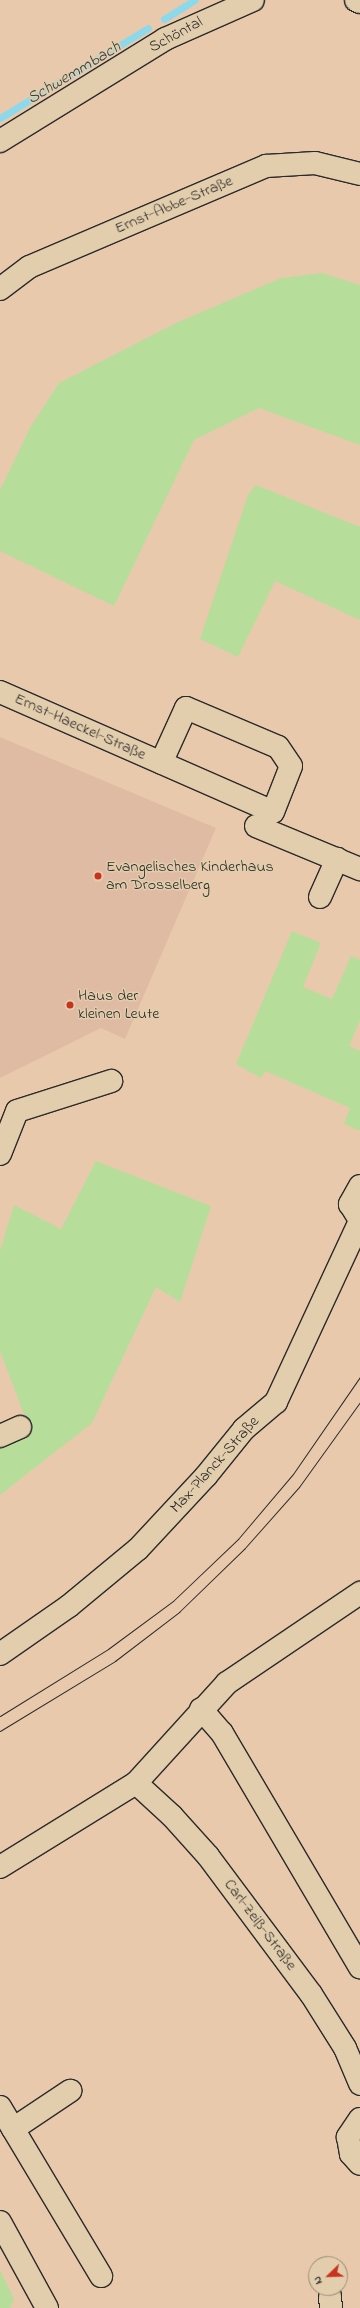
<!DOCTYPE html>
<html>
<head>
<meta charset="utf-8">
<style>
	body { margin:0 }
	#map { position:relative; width:360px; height:2308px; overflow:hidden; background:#e9c9ac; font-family:"Indie Flower",sans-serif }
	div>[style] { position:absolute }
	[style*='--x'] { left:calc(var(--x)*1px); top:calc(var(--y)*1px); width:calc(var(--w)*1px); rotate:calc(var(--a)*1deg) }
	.built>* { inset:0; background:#dfbba3 }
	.green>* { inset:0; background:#b6de9a }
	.stream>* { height:7px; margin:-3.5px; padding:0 3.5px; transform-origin:3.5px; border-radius:3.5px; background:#8cd9eb }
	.roads { filter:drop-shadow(1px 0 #2b2b2b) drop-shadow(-1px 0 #2b2b2b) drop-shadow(0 1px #2b2b2b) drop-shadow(0 -1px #2b2b2b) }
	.minor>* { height:22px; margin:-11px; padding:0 11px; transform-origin:11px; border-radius:11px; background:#e2cdac }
	.tram>* { height:1px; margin:-0.5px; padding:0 0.5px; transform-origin:0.5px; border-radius:0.5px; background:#2b2b2b }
	.dots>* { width:11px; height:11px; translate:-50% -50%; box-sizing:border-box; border:2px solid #e2cdac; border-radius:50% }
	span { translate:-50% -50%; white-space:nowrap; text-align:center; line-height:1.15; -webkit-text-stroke:3px #e2cdac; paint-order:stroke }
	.street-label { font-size:16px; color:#2b2b2b }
	.poi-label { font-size:16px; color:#2b2b2b }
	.left { translate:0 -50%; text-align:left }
	.water-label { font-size:17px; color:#353c3e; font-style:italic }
	.north { position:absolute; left:308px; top:2256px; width:40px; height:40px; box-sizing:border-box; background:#e2cdac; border:1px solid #998c78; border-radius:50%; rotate:247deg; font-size:11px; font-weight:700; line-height:16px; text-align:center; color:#2b2b2b }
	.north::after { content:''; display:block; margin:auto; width:14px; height:18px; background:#c8321e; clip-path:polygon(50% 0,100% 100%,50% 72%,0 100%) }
</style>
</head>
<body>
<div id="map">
	<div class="built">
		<div style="clip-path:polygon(0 737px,216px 828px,125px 1039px,101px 1028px,0 1078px)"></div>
	</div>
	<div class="green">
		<div style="clip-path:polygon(322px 273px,360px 285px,360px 445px,259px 408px,194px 440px,114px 606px,0 551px,0 490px,31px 426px,59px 383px,176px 323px,281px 278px)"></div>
		<div style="clip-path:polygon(256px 485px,360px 527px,360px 620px,275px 581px,238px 657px,200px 639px,248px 495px)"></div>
		<div style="clip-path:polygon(292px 931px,321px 943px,303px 987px,332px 999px,351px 956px,360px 960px,360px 1020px,349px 1046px,360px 1051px,360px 1131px,344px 1124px,350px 1108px,265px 1071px,261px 1078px,236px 1064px)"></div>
		<div style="clip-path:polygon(96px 1161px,211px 1206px,180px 1302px,156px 1287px,92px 1423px,0 1495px,0 1443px,30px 1430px,0 1351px,0 1251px,14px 1205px,61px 1229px)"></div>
		<div style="clip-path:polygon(0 2270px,14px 2299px,10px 2308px,0 2308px)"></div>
	</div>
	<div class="stream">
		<div style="--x:164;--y:19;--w:36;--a:-32"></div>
		<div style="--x:0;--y:118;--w:173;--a:-31.3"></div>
	</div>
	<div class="roads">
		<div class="minor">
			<div style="--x:356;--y:0;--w:4;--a:27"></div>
			<div style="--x:0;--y:141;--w:194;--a:-31.7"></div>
			<div style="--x:165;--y:39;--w:96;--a:-23.9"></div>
			<div style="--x:0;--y:289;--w:36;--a:-37"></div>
			<div style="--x:29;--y:267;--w:258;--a:-23.1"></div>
			<div style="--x:266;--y:166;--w:49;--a:-3.5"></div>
			<div style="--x:315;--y:163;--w:46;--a:13.7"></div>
			<div style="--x:0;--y:692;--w:298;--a:23.7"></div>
			<div style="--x:273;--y:812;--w:49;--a:-68.6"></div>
			<div style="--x:291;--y:766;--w:23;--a:-124"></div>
			<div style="--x:278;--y:747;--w:100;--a:-157"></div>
			<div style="--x:186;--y:708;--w:60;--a:114.4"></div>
			<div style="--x:256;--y:826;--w:113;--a:22.5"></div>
			<div style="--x:320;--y:897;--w:42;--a:-65.9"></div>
			<div style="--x:0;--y:1154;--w:46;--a:-68.4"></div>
			<div style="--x:17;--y:1111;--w:99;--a:-17.7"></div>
			<div style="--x:360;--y:1186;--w:21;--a:119"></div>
			<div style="--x:350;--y:1204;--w:19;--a:58"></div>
			<div style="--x:0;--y:1436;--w:22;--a:-24"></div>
			<div style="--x:0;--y:1654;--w:84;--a:-34.8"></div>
			<div style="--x:69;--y:1606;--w:89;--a:-39.6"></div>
			<div style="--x:138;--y:1549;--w:100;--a:-47"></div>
			<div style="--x:206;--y:1476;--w:60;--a:-51"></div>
			<div style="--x:244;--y:1429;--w:42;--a:-40.2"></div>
			<div style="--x:276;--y:1402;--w:200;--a:-65.1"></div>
			<div style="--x:201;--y:1709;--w:32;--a:49"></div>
			<div style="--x:222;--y:1733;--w:272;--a:59.5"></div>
			<div style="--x:136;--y:1783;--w:49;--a:42.5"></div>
			<div style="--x:172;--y:1816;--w:54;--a:48"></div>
			<div style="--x:208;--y:1856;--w:172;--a:53.3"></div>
			<div style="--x:311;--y:1994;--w:64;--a:57.8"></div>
			<div style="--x:345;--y:2048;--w:39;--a:67"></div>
			<div style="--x:0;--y:1867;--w:160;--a:-31.7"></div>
			<div style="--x:136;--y:1783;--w:135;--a:-47.7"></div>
			<div style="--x:227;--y:1683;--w:161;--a:-34.1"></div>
			<div style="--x:0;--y:2107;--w:197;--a:59.1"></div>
			<div style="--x:360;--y:2119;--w:22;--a:124"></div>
			<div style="--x:348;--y:2137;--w:17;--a:80"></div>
			<div style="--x:351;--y:2154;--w:13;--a:48"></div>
			<div style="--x:13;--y:2129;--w:69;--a:-33.7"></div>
			<div style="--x:0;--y:2222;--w:98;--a:61.3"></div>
			<div style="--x:330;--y:2297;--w:11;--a:85"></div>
		</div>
	</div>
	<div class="tram">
		<div style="--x:0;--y:1716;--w:127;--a:-31.8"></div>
		<div style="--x:108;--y:1649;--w:81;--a:-36.4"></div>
		<div style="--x:173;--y:1601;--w:90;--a:-43.6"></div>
		<div style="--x:238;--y:1539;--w:85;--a:-49.8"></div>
		<div style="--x:293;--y:1474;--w:118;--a:-55.4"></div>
		<div style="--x:0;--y:1731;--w:135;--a:-31.3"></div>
		<div style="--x:115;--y:1661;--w:81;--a:-37.4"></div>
		<div style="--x:179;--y:1612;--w:91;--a:-44.1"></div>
		<div style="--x:244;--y:1549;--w:83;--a:-48.4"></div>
		<div style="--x:299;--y:1487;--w:105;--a:-54.3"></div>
	</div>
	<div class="dots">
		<div style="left:98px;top:876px;background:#c8321e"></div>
		<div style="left:70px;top:1005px;background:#c8321e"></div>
	</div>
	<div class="street-label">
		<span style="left:176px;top:35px;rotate:-28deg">Schöntal</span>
		<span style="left:174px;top:205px;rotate:-23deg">Ernst-Abbe-Straße</span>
		<span style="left:80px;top:727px;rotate:24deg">Ernst-Haeckel-Straße</span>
		<span style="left:215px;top:1465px;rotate:-48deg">Max-Planck-Straße</span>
		<span style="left:260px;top:1925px;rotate:53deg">Carl-Zeiß-Straße</span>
	</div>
	<div class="poi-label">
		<span class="left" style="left:106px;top:876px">Evangelisches Kinderhaus<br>am Drosselberg</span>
		<span class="left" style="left:78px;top:1005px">Haus der<br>kleinen Leute</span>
	</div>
	<div class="water-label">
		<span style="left:74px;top:73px;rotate:-31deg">Schwemmbach</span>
	</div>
	<div class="north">N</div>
</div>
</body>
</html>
